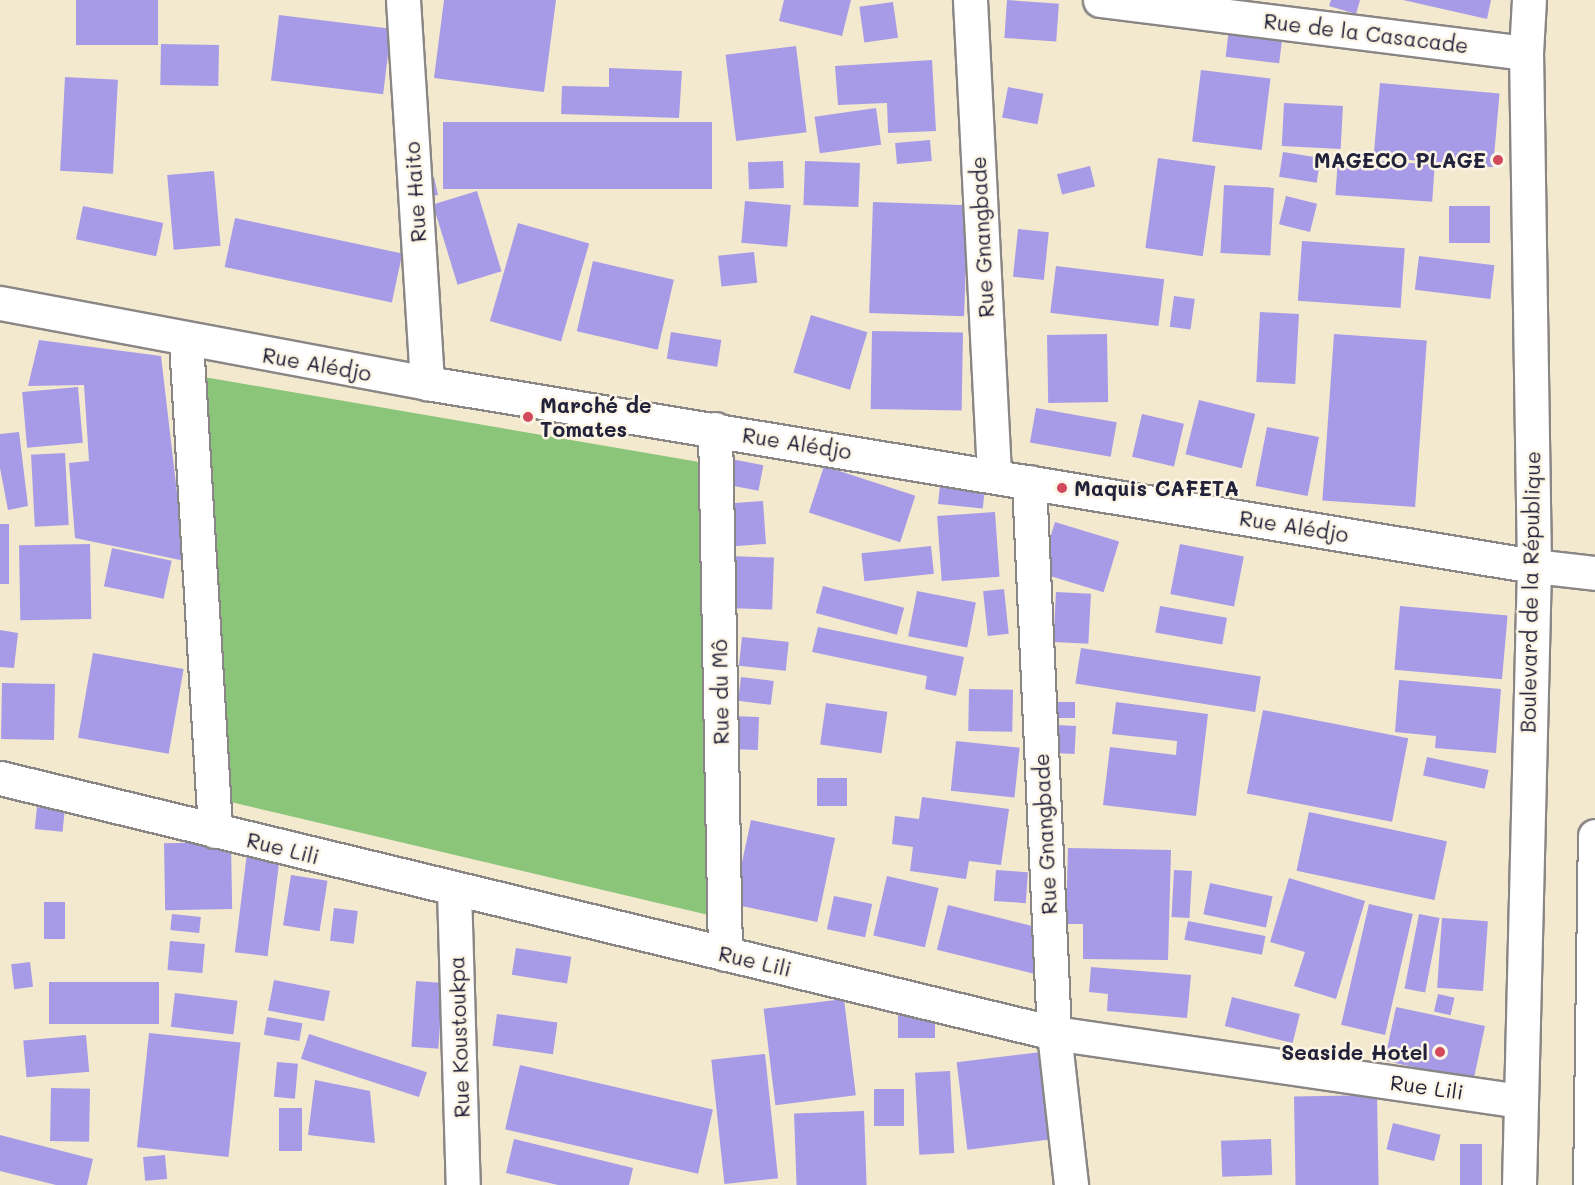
<!DOCTYPE html>
<html>
<head>
<meta charset="utf-8">
<style>
	body { margin:0 }
	#map { position:relative; width:1595px; height:1185px; overflow:hidden; background:#f3e9cf; font-family:Mali,sans-serif }
	div>[style] { position:absolute }
	[style*='--x'] { left:calc(var(--x)*1px); top:calc(var(--y)*1px); width:calc(var(--w)*1px); rotate:calc(var(--a)*1deg) }
	.green>* { inset:0; background:#8ac57a }
	.building>* { inset:0; background:#a79be7; transform-origin:0 0 }
	.roads { filter:drop-shadow(2px 0 #8a8685) drop-shadow(-2px 0 #8a8685) drop-shadow(0 2px #8a8685) drop-shadow(0 -2px #8a8685) }
	.minor>* { height:33px; margin:-16.5px; padding:0 16.5px; transform-origin:16.5px; border-radius:16.5px; background:#fff }
	.highway>* { height:33px; margin:-16.5px; padding:0 16.5px; transform-origin:16.5px; border-radius:16.5px; background:#fff }
	.dots>* { width:16px; height:16px; translate:-50% -50%; box-sizing:border-box; border:3px solid #fcf5e5; border-radius:50% }
	span { translate:-50% -50%; white-space:nowrap; text-align:center; line-height:1.15; -webkit-text-stroke:5px #fcf5e5; paint-order:stroke }
	.street-label { font-size:21px; color:#22223b }
	.poi-label { font-size:21px; color:#22223b; font-weight:700 }
	.right { translate:-100% -50%; text-align:right }
	.left { translate:0 -50%; text-align:left }
</style>
</head>
<body>
<div id="map">
	<div class="green">
		<div style="clip-path:polygon(198px 376px,705px 463px,717px 917px,231px 802px)"></div>
	</div>
	<div class="building">
		<div style="left:76px;top:0;width:82px;height:45px"></div>
		<div style="clip-path:polygon(444px 0,556px 0,544px 92px,434px 78px)"></div>
		<div style="clip-path:polygon(784px 0,851px 0,842px 36px,779px 21px)"></div>
		<div style="left:1007px;top:0;width:52px;height:38px;rotate:4deg"></div>
		<div style="clip-path:polygon(1331px 0,1360px 0,1356px 14px,1329px 6px)"></div>
		<div style="clip-path:polygon(1403px 0,1491px 0,1487px 19px)"></div>
		<div style="left:893px;top:2px;width:36px;height:34px;rotate:82deg"></div>
		<div style="left:279px;top:15px;width:113px;height:66px;rotate:7deg"></div>
		<div style="left:1229px;top:29px;width:54px;height:28px;rotate:7deg"></div>
		<div style="left:161px;top:44px;width:58px;height:41px;rotate:1deg"></div>
		<div style="left:796px;top:46px;width:87px;height:71px;rotate:83deg"></div>
		<div style="clip-path:polygon(932px 60px,936px 131px,888px 133px,887px 103px,838px 105px,835px 66px)"></div>
		<div style="clip-path:polygon(609px 68px,682px 71px,679px 118px,561px 114px,562px 86px,609px 87px)"></div>
		<div style="left:1201px;top:70px;width:70px;height:72px;rotate:7deg"></div>
		<div style="left:65px;top:77px;width:53px;height:94px;rotate:3deg"></div>
		<div style="left:1380px;top:83px;width:120px;height:74px;rotate:5deg"></div>
		<div style="left:1008px;top:87px;width:36px;height:31px;rotate:11deg"></div>
		<div style="left:1284px;top:103px;width:59px;height:43px;rotate:3deg"></div>
		<div style="left:876px;top:108px;width:37px;height:62px;rotate:82deg"></div>
		<div style="left:443px;top:122px;width:269px;height:67px"></div>
		<div style="left:930px;top:140px;width:21px;height:35px;rotate:85deg"></div>
		<div style="left:1283px;top:152px;width:38px;height:25px;rotate:9deg"></div>
		<div style="left:1158px;top:158px;width:58px;height:91px;rotate:8deg"></div>
		<div style="left:1338px;top:158px;width:97px;height:37px;rotate:4deg"></div>
		<div style="left:783px;top:161px;width:27px;height:35px;rotate:88deg"></div>
		<div style="left:805px;top:161px;width:55px;height:44px;rotate:2deg"></div>
		<div style="left:1090px;top:166px;width:21px;height:34px;rotate:76deg"></div>
		<div style="left:214px;top:171px;width:75px;height:47px;rotate:85deg"></div>
		<div style="clip-path:polygon(434px 177px,438px 195px,429px 196px,426px 179px)"></div>
		<div style="left:1224px;top:185px;width:50px;height:68px;rotate:3deg"></div>
		<div style="left:477px;top:191px;width:84px;height:46px;rotate:73deg"></div>
		<div style="left:1286px;top:196px;width:32px;height:29px;rotate:14deg"></div>
		<div style="left:745px;top:201px;width:46px;height:42px;rotate:5deg"></div>
		<div style="left:873px;top:202px;width:95px;height:111px;rotate:2deg"></div>
		<div style="left:83px;top:206px;width:82px;height:34px;rotate:12deg"></div>
		<div style="left:1490px;top:206px;width:37px;height:41px;rotate:90deg"></div>
		<div style="left:235px;top:218px;width:171px;height:50px;rotate:12deg"></div>
		<div style="left:518px;top:223px;width:74px;height:102px;rotate:16deg"></div>
		<div style="left:1018px;top:229px;width:31px;height:48px;rotate:6deg"></div>
		<div style="left:1302px;top:241px;width:103px;height:60px;rotate:4deg"></div>
		<div style="left:754px;top:252px;width:31px;height:36px;rotate:84deg"></div>
		<div style="left:1419px;top:256px;width:76px;height:34px;rotate:7deg"></div>
		<div style="left:593px;top:261px;width:83px;height:72px;rotate:13deg"></div>
		<div style="left:1056px;top:266px;width:109px;height:47px;rotate:7deg"></div>
		<div style="left:1174px;top:296px;width:21px;height:31px;rotate:8deg"></div>
		<div style="left:1260px;top:312px;width:39px;height:70px;rotate:3deg"></div>
		<div style="left:811px;top:315px;width:59px;height:60px;rotate:17deg"></div>
		<div style="left:872px;top:331px;width:91px;height:78px;rotate:1deg"></div>
		<div style="left:671px;top:332px;width:51px;height:27px;rotate:9deg"></div>
		<div style="left:1107px;top:334px;width:68px;height:60px;rotate:89deg"></div>
		<div style="left:1334px;top:334px;width:93px;height:167px;rotate:4deg"></div>
		<div style="clip-path:polygon(39px 340px,161px 356px,185px 561px,75px 538px,69px 463px,89px 461px,84px 385px,28px 386px)"></div>
		<div style="left:78px;top:387px;width:56px;height:56px;rotate:85deg"></div>
		<div style="left:1199px;top:400px;width:58px;height:56px;rotate:14deg"></div>
		<div style="left:1036px;top:408px;width:82px;height:35px;rotate:10deg"></div>
		<div style="left:1142px;top:414px;width:43px;height:44px;rotate:13deg"></div>
		<div style="left:1267px;top:427px;width:53px;height:60px;rotate:11deg"></div>
		<div style="clip-path:polygon(19px 432px,28px 506px,8px 510px,0 468px,0 434px)"></div>
		<div style="left:65px;top:453px;width:72px;height:34px;rotate:87deg"></div>
		<div style="left:731px;top:459px;width:33px;height:26px;rotate:11deg"></div>
		<div style="left:824px;top:466px;width:96px;height:49px;rotate:18deg"></div>
		<div style="left:940px;top:485px;width:45px;height:19px;rotate:6deg"></div>
		<div style="left:763px;top:501px;width:43px;height:32px;rotate:86deg"></div>
		<div style="left:995px;top:512px;width:65px;height:58px;rotate:86deg"></div>
		<div style="left:1055px;top:522px;width:67px;height:53px;rotate:17deg"></div>
		<div style="left:0;top:524px;width:9px;height:60px"></div>
		<div style="left:90px;top:544px;width:75px;height:71px;rotate:89deg"></div>
		<div style="left:1180px;top:544px;width:65px;height:51px;rotate:11deg"></div>
		<div style="left:931px;top:546px;width:28px;height:70px;rotate:84deg"></div>
		<div style="left:112px;top:548px;width:61px;height:39px;rotate:12deg"></div>
		<div style="left:728px;top:556px;width:46px;height:52px;rotate:2deg"></div>
		<div style="left:823px;top:586px;width:84px;height:28px;rotate:15deg"></div>
		<div style="left:1004px;top:589px;width:45px;height:21px;rotate:84deg"></div>
		<div style="left:917px;top:591px;width:60px;height:46px;rotate:11deg"></div>
		<div style="left:1056px;top:592px;width:35px;height:50px;rotate:3deg"></div>
		<div style="left:1160px;top:606px;width:68px;height:27px;rotate:10deg"></div>
		<div style="left:1400px;top:606px;width:108px;height:64px;rotate:5deg"></div>
		<div style="clip-path:polygon(818px 627px,964px 657px,956px 696px,925px 689px,927px 676px,812px 652px)"></div>
		<div style="clip-path:polygon(0 630px,18px 633px,14px 668px,0 667px)"></div>
		<div style="left:742px;top:637px;width:47px;height:29px;rotate:6deg"></div>
		<div style="left:1081px;top:648px;width:182px;height:36px;rotate:9deg"></div>
		<div style="left:93px;top:653px;width:92px;height:86px;rotate:10deg"></div>
		<div style="left:741px;top:677px;width:33px;height:24px;rotate:7deg"></div>
		<div style="clip-path:polygon(1399px 680px,1501px 689px,1496px 753px,1435px 748px,1436px 736px,1395px 732px)"></div>
		<div style="left:2px;top:683px;width:53px;height:56px;rotate:1deg"></div>
		<div style="left:969px;top:689px;width:44px;height:42px;rotate:1deg"></div>
		<div style="left:1075px;top:702px;width:16px;height:19px;rotate:90deg"></div>
		<div style="clip-path:polygon(1116px 702px,1208px 714px,1196px 816px,1103px 805px,1110px 747px,1176px 755px,1177px 741px,1112px 734px)"></div>
		<div style="left:826px;top:703px;width:62px;height:42px;rotate:8deg"></div>
		<div style="left:1263px;top:710px;width:148px;height:85px;rotate:11deg"></div>
		<div style="left:732px;top:716px;width:27px;height:33px;rotate:2deg"></div>
		<div style="left:1057px;top:725px;width:19px;height:28px;rotate:3deg"></div>
		<div style="left:956px;top:741px;width:64px;height:50px;rotate:6deg"></div>
		<div style="left:1427px;top:757px;width:63px;height:19px;rotate:12deg"></div>
		<div style="left:817px;top:778px;width:30px;height:28px"></div>
		<div style="clip-path:polygon(922px 797px,1009px 809px,1001px 865px,969px 861px,966px 879px,910px 871px,913px 847px,892px 844px,895px 816px,919px 819px)"></div>
		<div style="left:37px;top:807px;width:28px;height:22px;rotate:6deg"></div>
		<div style="left:1309px;top:812px;width:141px;height:60px;rotate:12deg"></div>
		<div style="left:751px;top:820px;width:86px;height:86px;rotate:12deg"></div>
		<div style="left:231px;top:842px;width:67px;height:67px;rotate:89deg"></div>
		<div style="clip-path:polygon(1068px 848px,1171px 850px,1168px 960px,1083px 959px,1083px 924px,1066px 924px)"></div>
		<div style="left:247px;top:853px;width:33px;height:100px;rotate:7deg"></div>
		<div style="left:996px;top:870px;width:32px;height:31px;rotate:4deg"></div>
		<div style="left:1174px;top:870px;width:18px;height:47px;rotate:3deg"></div>
		<div style="left:291px;top:875px;width:37px;height:51px;rotate:9deg"></div>
		<div style="left:887px;top:876px;width:53px;height:61px;rotate:13deg"></div>
		<div style="clip-path:polygon(1289px 878px,1365px 901px,1336px 999px,1294px 986px,1305px 952px,1270px 942px)"></div>
		<div style="left:1210px;top:883px;width:64px;height:32px;rotate:12deg"></div>
		<div style="left:834px;top:896px;width:39px;height:34px;rotate:12deg"></div>
		<div style="left:44px;top:902px;width:21px;height:37px"></div>
		<div style="left:1369px;top:904px;width:45px;height:124px;rotate:13deg"></div>
		<div style="left:948px;top:905px;width:99px;height:46px;rotate:14deg"></div>
		<div style="left:334px;top:908px;width:24px;height:33px;rotate:7deg"></div>
		<div style="left:172px;top:914px;width:29px;height:16px;rotate:6deg"></div>
		<div style="left:1419px;top:914px;width:21px;height:76px;rotate:11deg"></div>
		<div style="left:1442px;top:918px;width:46px;height:70px;rotate:4deg"></div>
		<div style="left:1188px;top:921px;width:79px;height:19px;rotate:11deg"></div>
		<div style="left:170px;top:941px;width:35px;height:29px;rotate:5deg"></div>
		<div style="left:516px;top:948px;width:56px;height:27px;rotate:9deg"></div>
		<div style="left:30px;top:962px;width:25px;height:19px;rotate:83deg"></div>
		<div style="clip-path:polygon(1091px 967px,1191px 975px,1187px 1018px,1107px 1011px,1108px 994px,1089px 992px)"></div>
		<div style="left:274px;top:980px;width:57px;height:31px;rotate:11deg"></div>
		<div style="left:416px;top:981px;width:27px;height:66px;rotate:4deg"></div>
		<div style="left:159px;top:982px;width:42px;height:110px;rotate:90deg"></div>
		<div style="left:175px;top:993px;width:63px;height:34px;rotate:7deg"></div>
		<div style="left:1438px;top:994px;width:17px;height:18px;rotate:13deg"></div>
		<div style="left:1232px;top:997px;width:70px;height:30px;rotate:14deg"></div>
		<div style="left:844px;top:999px;width:97px;height:81px;rotate:83deg"></div>
		<div style="left:1396px;top:1007px;width:91px;height:55px;rotate:12deg"></div>
		<div style="left:497px;top:1014px;width:61px;height:32px;rotate:8deg"></div>
		<div style="left:898px;top:1014px;width:37px;height:24px"></div>
		<div style="left:267px;top:1017px;width:36px;height:18px;rotate:10deg"></div>
		<div style="left:149px;top:1033px;width:92px;height:115px;rotate:6deg"></div>
		<div style="left:309px;top:1034px;width:124px;height:26px;rotate:18deg"></div>
		<div style="left:86px;top:1035px;width:37px;height:63px;rotate:85deg"></div>
		<div style="left:1041px;top:1052px;width:88px;height:85px;rotate:83deg"></div>
		<div style="left:765px;top:1054px;width:125px;height:54px;rotate:84deg"></div>
		<div style="left:277px;top:1062px;width:21px;height:35px;rotate:5deg"></div>
		<div style="left:520px;top:1065px;width:198px;height:66px;rotate:13deg"></div>
		<div style="left:950px;top:1071px;width:82px;height:35px;rotate:87deg"></div>
		<div style="clip-path:polygon(315px 1080px,370px 1091px,375px 1143px,308px 1135px)"></div>
		<div style="left:51px;top:1088px;width:39px;height:53px;rotate:1deg"></div>
		<div style="left:874px;top:1089px;width:30px;height:37px"></div>
		<div style="left:1377px;top:1095px;width:90px;height:83px;rotate:89deg"></div>
		<div style="left:279px;top:1108px;width:23px;height:43px"></div>
		<div style="left:864px;top:1111px;width:74px;height:70px;rotate:88deg"></div>
		<div style="left:1393px;top:1123px;width:49px;height:27px;rotate:14deg"></div>
		<div style="clip-path:polygon(0 1135px,93px 1159px,87px 1185px,56px 1185px,0 1171px)"></div>
		<div style="clip-path:polygon(514px 1139px,633px 1168px,629px 1185px,558px 1185px,506px 1173px)"></div>
		<div style="left:1271px;top:1139px;width:36px;height:50px;rotate:88deg"></div>
		<div style="left:1460px;top:1144px;width:22px;height:41px"></div>
		<div style="left:165px;top:1155px;width:24px;height:22px;rotate:85deg"></div>
	</div>
	<div class="roads">
		<div class="minor">
			<div style="--x:403;--y:0;--w:384;--a:86.4"></div>
			<div style="--x:970;--y:0;--w:476;--a:87.1"></div>
			<div style="--x:1100;--y:0;--w:429;--a:7.1"></div>
			<div style="--x:0;--y:303;--w:434;--a:10.6"></div>
			<div style="--x:427;--y:383;--w:1122;--a:9.39"></div>
			<div style="--x:1534;--y:566;--w:61;--a:6.5"></div>
			<div style="--x:186;--y:341;--w:491;--a:86.6"></div>
			<div style="--x:715;--y:429;--w:525;--a:88.91"></div>
			<div style="--x:1029;--y:482;--w:552;--a:87.4"></div>
			<div style="--x:1054;--y:1033;--w:153;--a:83.6"></div>
			<div style="--x:0;--y:778;--w:1084;--a:13.6"></div>
			<div style="--x:1054;--y:1033;--w:470;--a:8.3"></div>
			<div style="--x:454;--y:890;--w:295;--a:88.3"></div>
		</div>
		<div class="highway">
			<div style="--x:1519;--y:1185;--w:619;--a:-88.61"></div>
			<div style="--x:1534;--y:566;--w:513;--a:-90.89"></div>
			<div style="--x:1526;--y:53;--w:53;--a:-86.8"></div>
			<div style="--x:1590;--y:1185;--w:349;--a:-89.2"></div>
		</div>
	</div>
	<div class="dots">
		<div style="left:1498px;top:160px;background:#d1495b"></div>
		<div style="left:528px;top:417px;background:#d1495b"></div>
		<div style="left:1062px;top:488px;background:#d1495b"></div>
		<div style="left:1440px;top:1052px;background:#d1495b"></div>
	</div>
	<div class="street-label">
		<span style="left:1366px;top:33px;rotate:7deg">Rue de la Casacade</span>
		<span style="left:415px;top:192px;rotate:-94deg">Rue Haito</span>
		<span style="left:982px;top:237px;rotate:-93deg">Rue Gnangbade</span>
		<span style="left:317px;top:364px;rotate:10deg">Rue Alédjo</span>
		<span style="left:797px;top:443px;rotate:9deg">Rue Alédjo</span>
		<span style="left:1294px;top:526px;rotate:9deg">Rue Alédjo</span>
		<span style="left:1530px;top:592px;rotate:-89deg">Boulevard de la République</span>
		<span style="left:720px;top:692px;rotate:-91deg">Rue du Mô</span>
		<span style="left:1045px;top:834px;rotate:-93deg">Rue Gnangbade</span>
		<span style="left:283px;top:848px;rotate:14deg">Rue Lili</span>
		<span style="left:755px;top:961px;rotate:13deg">Rue Lili</span>
		<span style="left:459px;top:1037px;rotate:-92deg">Rue Koustoukpa</span>
		<span style="left:1427px;top:1087px;rotate:8deg">Rue Lili</span>
	</div>
	<div class="poi-label">
		<span class="right" style="left:1486px;top:160px">MAGECO PLAGE</span>
		<span class="left" style="left:540px;top:417px">Marché de<br>Tomates</span>
		<span class="left" style="left:1074px;top:488px">Maquis CAFETA</span>
		<span class="right" style="left:1428px;top:1052px">Seaside Hotel</span>
	</div>
</div>
</body>
</html>
